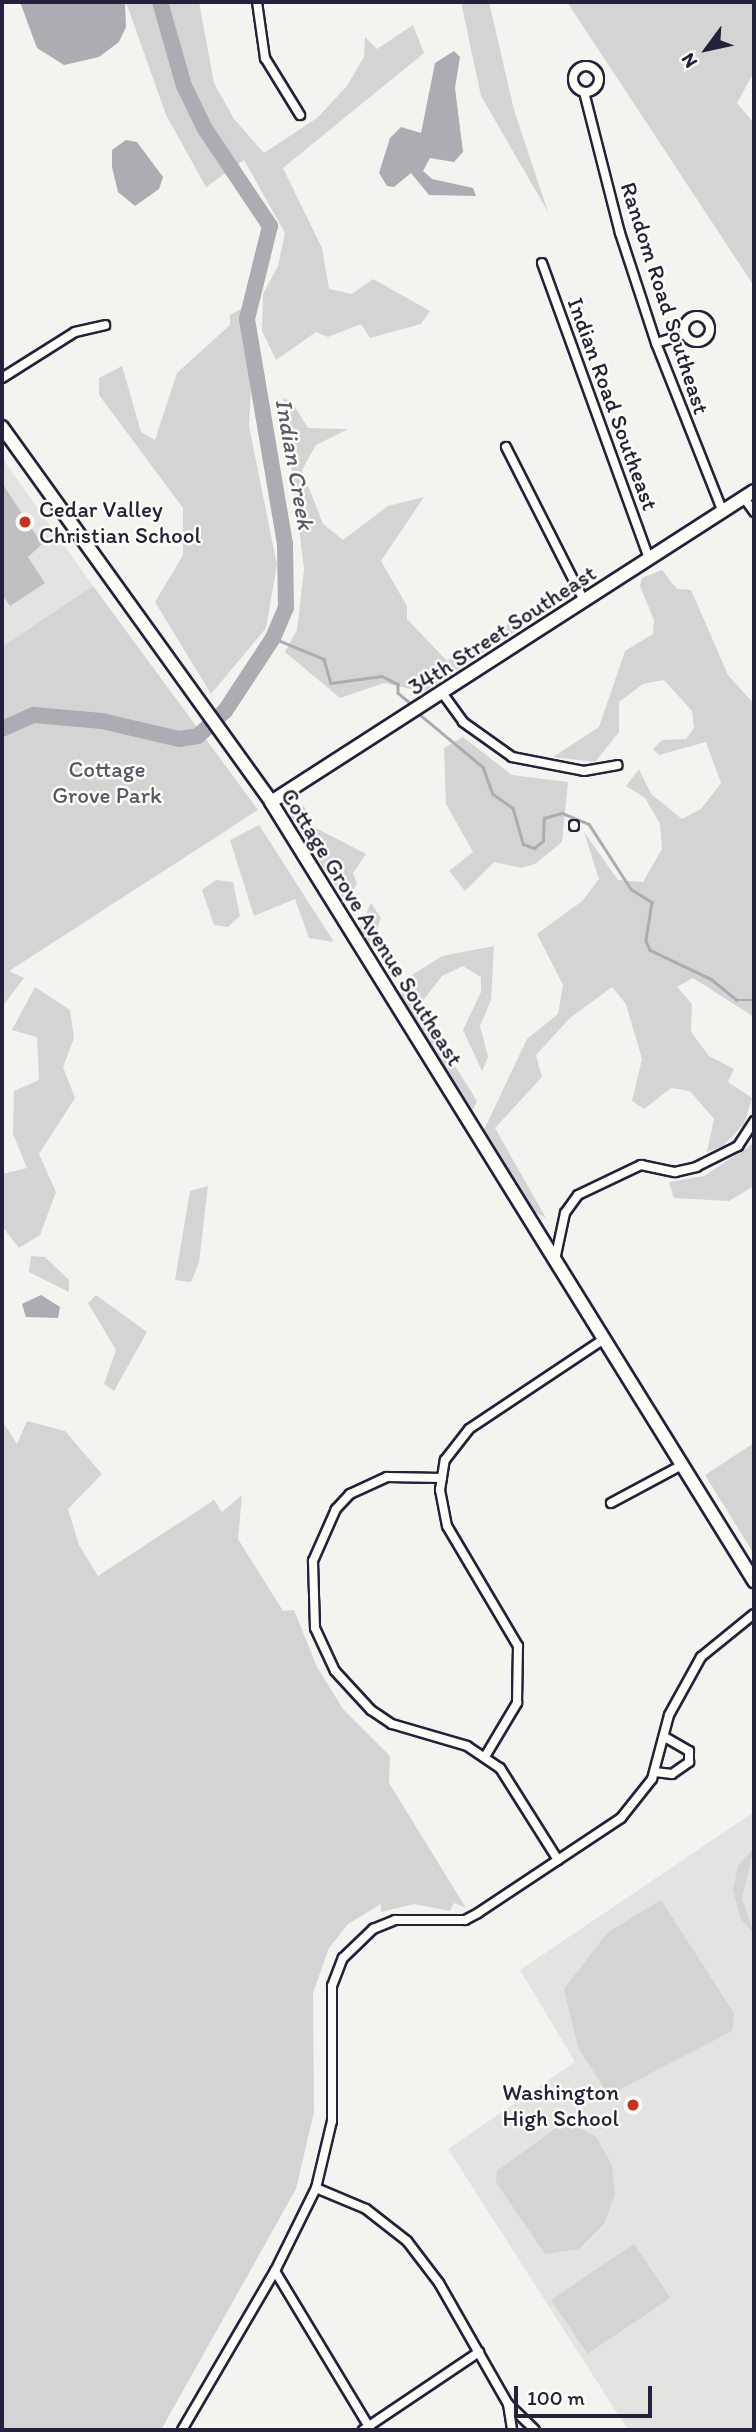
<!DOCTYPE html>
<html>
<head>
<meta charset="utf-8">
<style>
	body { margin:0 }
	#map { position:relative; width:756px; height:2432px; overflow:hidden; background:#f4f3ef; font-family:Itim,sans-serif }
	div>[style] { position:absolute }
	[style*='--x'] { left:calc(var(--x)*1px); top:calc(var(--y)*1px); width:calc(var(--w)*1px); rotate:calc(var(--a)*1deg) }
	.built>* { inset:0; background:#e4e3e2 }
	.green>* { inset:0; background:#d5d4d5; transform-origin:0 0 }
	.water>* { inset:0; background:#acacb2 }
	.stream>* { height:2.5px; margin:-1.25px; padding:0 1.25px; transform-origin:1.25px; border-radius:1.25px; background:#acacb2 }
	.river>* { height:16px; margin:-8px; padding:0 8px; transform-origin:8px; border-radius:8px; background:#acacb2 }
	.building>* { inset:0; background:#c0bfc2 }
	.roads { filter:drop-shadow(2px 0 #22223b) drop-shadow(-2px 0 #22223b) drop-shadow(0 2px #22223b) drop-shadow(0 -2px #22223b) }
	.street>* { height:8px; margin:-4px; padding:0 4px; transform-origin:4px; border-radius:4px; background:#fdfcf7 }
	.street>.ring { margin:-4px; padding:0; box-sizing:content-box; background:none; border:8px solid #fdfcf7; border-radius:50% }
	.secondary>* { height:12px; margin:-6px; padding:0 6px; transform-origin:6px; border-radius:6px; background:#fdfcf7 }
	.dots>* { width:19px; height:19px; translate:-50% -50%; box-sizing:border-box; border:4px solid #fdfcf7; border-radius:50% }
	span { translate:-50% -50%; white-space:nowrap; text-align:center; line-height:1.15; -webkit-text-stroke:5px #fdfcf7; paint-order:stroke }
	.street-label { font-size:23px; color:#22223b }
	.poi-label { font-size:23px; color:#22223b }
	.left { translate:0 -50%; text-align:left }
	.right { translate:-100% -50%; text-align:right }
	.park-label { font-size:23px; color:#585769 }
	.water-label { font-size:24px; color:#59596b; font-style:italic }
	.frame { position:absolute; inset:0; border:4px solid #22223b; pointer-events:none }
	.north { position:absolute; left:672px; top:14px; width:70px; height:70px; -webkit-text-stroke:5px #fdfcf7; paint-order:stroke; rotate:237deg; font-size:19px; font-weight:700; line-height:28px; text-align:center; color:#22223b }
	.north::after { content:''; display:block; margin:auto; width:24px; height:32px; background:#22223b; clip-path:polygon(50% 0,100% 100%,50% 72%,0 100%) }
	.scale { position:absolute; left:514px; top:2386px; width:138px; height:32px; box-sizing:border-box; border:4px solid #22223b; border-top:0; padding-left:9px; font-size:21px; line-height:24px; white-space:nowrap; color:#22223b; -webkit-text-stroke:5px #fdfcf7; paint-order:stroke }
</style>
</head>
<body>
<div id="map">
	<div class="built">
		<div style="clip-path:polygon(2px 458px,93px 586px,2px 647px)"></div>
		<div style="clip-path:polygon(754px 1812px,754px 2430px,628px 2430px,448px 2149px,575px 2062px,520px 1970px)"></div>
	</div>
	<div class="green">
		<div style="clip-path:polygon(126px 2px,199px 2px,214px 83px,234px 119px,264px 153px,317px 118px,347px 86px,364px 57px,365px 37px,377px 49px,413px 25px,424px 53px,283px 168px,322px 248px,329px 289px,352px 294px,373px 279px,430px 311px,421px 324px,370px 338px,361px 324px,328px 337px,316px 332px,276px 360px,262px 331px,263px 294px,278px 266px,285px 233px,244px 160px,206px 187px,166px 115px)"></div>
		<div style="clip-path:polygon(461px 2px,489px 2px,514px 110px,548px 212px,481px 96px)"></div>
		<div style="clip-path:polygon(567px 2px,754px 2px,754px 72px,737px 103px,754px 123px,754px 286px)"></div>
		<div style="clip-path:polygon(256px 300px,249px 426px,277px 565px,266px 628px,211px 694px,155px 602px,183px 555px,183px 508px,99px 395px,99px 378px,122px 366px,141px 432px,155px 440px,177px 373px,230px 325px,230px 315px)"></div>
		<div style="clip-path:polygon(283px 398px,292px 402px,308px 428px,348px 429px,316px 445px,302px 470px,323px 524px,343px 540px,388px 506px,424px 497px,381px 561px,407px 606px,407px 619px,447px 661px,563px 590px,562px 600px,424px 692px,384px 683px,340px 698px,285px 652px,297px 630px,304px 569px)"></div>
		<div style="clip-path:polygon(662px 570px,677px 589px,691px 590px,728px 675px,754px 704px,754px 1017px,693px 978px,677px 987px,692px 1004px,691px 1032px,709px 1056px,734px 1069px,728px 1082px,752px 1098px,744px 1124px,723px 1146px,707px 1152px,714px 1119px,690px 1091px,671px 1088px,644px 1109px,632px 1101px,642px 1059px,626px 1004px,612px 987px,570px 1018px,536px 1055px,542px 1077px,495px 1128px,546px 1218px,533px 1211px,482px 1134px,527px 1039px,558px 1014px,563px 985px,537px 934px,582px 901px,599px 879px,584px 832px,618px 880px,643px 882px,662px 849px,660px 824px,645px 798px,626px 786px,639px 769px,651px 794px,682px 819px,701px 809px,721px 783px,706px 742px,659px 755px,653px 749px,662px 740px,686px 739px,694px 728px,692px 711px,664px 680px,643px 684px,619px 702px,619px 732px,595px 762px,553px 757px,599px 727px,625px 651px,653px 634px,654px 620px,640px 586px,642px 578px)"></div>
		<div style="clip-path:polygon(93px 586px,258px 810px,9px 971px,24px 978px,2px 1007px,2px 647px)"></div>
		<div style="clip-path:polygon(463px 737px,512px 775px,568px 782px,562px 842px,535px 864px,521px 868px,494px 862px,465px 891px,449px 871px,473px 852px,446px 804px,444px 748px)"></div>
		<div style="clip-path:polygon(304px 806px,314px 827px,366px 854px,353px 873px,357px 884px,346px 902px,290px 815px)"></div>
		<div style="clip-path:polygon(259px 825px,334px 942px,309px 938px,295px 899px,254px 916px,230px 840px)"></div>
		<div style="clip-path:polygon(216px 880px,233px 882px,240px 916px,228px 927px,214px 925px,202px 890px)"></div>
		<div style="clip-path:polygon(371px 903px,381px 918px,371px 946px,359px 930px)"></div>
		<div style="clip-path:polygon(494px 946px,491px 1000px,480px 1026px,488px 1057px,482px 1071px,463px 1030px,481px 992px,481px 977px,463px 966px,442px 976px,418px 1007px,477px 1101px,470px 1116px,400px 993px,409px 977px,442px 956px)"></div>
		<div style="clip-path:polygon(35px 987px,70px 1010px,74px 1038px,63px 1067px,75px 1098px,39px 1154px,56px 1192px,40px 1235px,19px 1248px,2px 1226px,2px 1174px,27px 1168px,13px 1134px,14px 1091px,39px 1080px,37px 1037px,12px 1030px)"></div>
		<div style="clip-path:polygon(754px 1143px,754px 1186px,729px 1201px,674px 1198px,669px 1182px,704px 1176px)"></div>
		<div style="clip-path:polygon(208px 1186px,199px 1262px,191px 1282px,175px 1280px,190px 1191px)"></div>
		<div style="clip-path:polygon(31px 1256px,45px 1257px,69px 1280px,69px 1292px,29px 1272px)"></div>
		<div style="clip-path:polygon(96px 1295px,147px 1332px,114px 1391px,104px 1384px,116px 1350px,88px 1303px)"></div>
		<div style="clip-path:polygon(2px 1420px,17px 1444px,27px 1421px,65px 1431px,102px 1474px,68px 1509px,79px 1545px,98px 1576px,214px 1500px,222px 1512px,242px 1495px,238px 1539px,283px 1611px,294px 1610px,317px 1667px,343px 1709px,390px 1756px,389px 1783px,466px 1908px,454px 1903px,450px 1911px,414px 1904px,381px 1912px,381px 1904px,348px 1924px,329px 1948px,313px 1993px,314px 2112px,296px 2189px,161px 2430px,2px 2430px)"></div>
		<div style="clip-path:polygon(754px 1443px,754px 1554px,705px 1475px)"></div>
		<div style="clip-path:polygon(754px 1848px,742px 1898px,754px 1934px,741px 1919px,733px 1890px,738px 1866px)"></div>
		<div style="clip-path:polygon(661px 1900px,734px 2013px,732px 2031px,609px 2095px,578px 2048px,564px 1989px,608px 1932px)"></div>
		<div style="clip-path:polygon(567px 2120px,596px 2137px,612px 2165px,615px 2194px,604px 2224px,579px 2249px,545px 2254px,496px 2182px,497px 2171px)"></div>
		<div style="left:634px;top:2244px;width:65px;height:100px;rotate:56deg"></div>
	</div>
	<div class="water">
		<div style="clip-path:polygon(20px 2px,125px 2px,126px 27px,119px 42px,99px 57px,64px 65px,37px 48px)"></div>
		<div style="clip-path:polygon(454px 51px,460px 57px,455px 88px,463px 152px,454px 162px,430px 158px,423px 171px,432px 179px,473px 188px,476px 196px,429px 195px,411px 173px,394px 187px,387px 186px,379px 173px,390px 138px,401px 127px,421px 133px,435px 63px)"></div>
		<div style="clip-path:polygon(126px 140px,137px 142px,163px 177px,159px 189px,135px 206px,118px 192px,112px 167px,112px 150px)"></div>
		<div style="clip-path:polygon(41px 1295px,60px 1307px,58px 1318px,26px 1317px,22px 1304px)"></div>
	</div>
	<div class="stream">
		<div style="--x:273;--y:638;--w:55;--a:22.4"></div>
		<div style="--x:324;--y:659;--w:25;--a:74"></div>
		<div style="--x:331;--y:683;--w:51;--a:-7.8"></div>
		<div style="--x:382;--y:676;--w:18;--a:27"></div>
		<div style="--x:398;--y:684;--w:9;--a:90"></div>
		<div style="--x:398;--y:693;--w:19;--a:39"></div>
		<div style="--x:418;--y:713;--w:85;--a:39.7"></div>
		<div style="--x:483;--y:767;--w:29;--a:70"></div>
		<div style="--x:493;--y:794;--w:24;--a:35"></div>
		<div style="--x:513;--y:808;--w:37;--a:74"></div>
		<div style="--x:523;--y:844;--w:12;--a:20"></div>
		<div style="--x:534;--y:848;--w:11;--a:-38"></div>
		<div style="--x:543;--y:841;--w:23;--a:-88"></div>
		<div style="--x:544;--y:818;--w:19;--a:-16"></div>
		<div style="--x:562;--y:813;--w:29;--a:22"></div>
		<div style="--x:589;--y:824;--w:77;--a:57.1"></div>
		<div style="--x:631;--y:889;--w:25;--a:32"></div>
		<div style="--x:652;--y:902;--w:39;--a:99"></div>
		<div style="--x:646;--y:941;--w:10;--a:66"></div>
		<div style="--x:650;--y:950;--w:68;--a:25.4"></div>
		<div style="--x:711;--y:979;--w:33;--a:39"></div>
		<div style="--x:737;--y:1000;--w:17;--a:0"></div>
	</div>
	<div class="river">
		<div style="--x:2;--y:729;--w:35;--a:-24"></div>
		<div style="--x:34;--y:715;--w:68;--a:5"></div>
		<div style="--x:102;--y:721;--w:79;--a:13.2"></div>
		<div style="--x:179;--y:739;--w:19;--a:-9"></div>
		<div style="--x:198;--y:736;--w:37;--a:-43"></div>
		<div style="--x:225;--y:711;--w:87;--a:-56.7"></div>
		<div style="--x:273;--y:638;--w:33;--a:-67"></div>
		<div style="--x:286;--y:608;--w:64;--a:-90.9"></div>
		<div style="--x:285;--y:544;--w:228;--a:-99.6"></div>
		<div style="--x:247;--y:319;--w:96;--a:-76.1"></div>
		<div style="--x:270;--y:226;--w:117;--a:-123.8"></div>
		<div style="--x:205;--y:129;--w:48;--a:-116"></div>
		<div style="--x:184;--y:86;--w:87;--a:-105.9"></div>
	</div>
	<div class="building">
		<div style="clip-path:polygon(2px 483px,42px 544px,28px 557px,45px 583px,10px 606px,2px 594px)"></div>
	</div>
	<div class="roads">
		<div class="street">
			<div style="--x:257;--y:2;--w:57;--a:81.9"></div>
			<div style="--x:265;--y:58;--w:67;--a:58.4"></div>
			<div class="ring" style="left:573px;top:66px;width:18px;height:18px"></div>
			<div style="--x:584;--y:92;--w:146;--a:75.7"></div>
			<div style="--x:620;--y:233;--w:116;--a:71.9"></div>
			<div style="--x:656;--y:343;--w:182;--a:68.4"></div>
			<div style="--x:542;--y:263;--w:315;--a:70.1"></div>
			<div class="ring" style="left:684px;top:316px;width:18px;height:18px"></div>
			<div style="--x:656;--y:343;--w:30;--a:-17"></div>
			<div style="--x:2;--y:378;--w:86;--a:-32.2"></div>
			<div style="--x:75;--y:332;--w:31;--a:-13"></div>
			<div style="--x:506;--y:447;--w:173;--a:63.1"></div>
			<div style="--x:744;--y:498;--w:17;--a:54"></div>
			<div style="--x:443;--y:694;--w:34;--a:54"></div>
			<div style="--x:463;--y:722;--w:60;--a:35.5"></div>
			<div style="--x:512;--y:757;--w:73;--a:11"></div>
			<div style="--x:584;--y:771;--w:34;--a:-10"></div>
			<div style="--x:574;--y:826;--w:1;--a:-90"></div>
			<div style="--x:555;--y:1260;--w:48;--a:-78"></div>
			<div style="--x:565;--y:1213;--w:22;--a:-54"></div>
			<div style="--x:578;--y:1195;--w:70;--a:-25.5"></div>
			<div style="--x:641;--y:1165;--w:35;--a:12"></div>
			<div style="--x:675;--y:1172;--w:22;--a:-13"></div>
			<div style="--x:696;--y:1167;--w:47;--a:-26.6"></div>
			<div style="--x:738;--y:1146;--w:30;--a:-57"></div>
			<div style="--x:442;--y:1478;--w:55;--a:-179"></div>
			<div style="--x:387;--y:1477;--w:41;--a:155.3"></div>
			<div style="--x:350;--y:1494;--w:21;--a:133"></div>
			<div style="--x:336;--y:1509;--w:57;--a:113.9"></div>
			<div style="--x:313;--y:1561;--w:67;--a:88.3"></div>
			<div style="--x:315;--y:1628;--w:47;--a:65.1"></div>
			<div style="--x:335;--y:1671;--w:53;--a:47.3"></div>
			<div style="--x:371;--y:1710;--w:25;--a:34"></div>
			<div style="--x:392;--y:1724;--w:78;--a:16.3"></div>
			<div style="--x:467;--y:1746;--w:40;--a:34"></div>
			<div style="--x:500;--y:1768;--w:109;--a:57.8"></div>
			<div style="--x:611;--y:1503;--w:81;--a:-28.2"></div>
			<div style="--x:486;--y:1755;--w:61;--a:-59.2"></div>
			<div style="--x:517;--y:1703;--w:57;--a:-89"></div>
			<div style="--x:518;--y:1646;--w:139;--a:-120.6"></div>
			<div style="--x:447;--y:1526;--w:37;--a:-101"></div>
			<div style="--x:440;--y:1490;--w:30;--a:-81"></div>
			<div style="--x:445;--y:1460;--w:39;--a:-52"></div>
			<div style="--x:469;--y:1429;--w:162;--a:-33.7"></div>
			<div style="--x:655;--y:1772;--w:17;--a:7"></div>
			<div style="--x:672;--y:1774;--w:21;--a:-35"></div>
			<div style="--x:689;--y:1762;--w:11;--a:-90"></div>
			<div style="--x:689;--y:1751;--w:28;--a:-150"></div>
			<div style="--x:316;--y:2188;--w:54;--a:22.8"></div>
			<div style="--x:366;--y:2209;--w:52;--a:38"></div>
			<div style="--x:407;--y:2241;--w:53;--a:52.7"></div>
			<div style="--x:439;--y:2283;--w:139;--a:60.3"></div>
			<div style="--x:508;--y:2404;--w:37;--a:44"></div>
			<div style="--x:275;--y:2271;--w:186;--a:58.9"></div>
			<div style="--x:508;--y:2404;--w:26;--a:81"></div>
			<div style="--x:182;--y:2430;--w:184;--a:-59.7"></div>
			<div style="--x:275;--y:2271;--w:93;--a:-63.7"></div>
			<div style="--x:316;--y:2188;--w:69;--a:-76.6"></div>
			<div style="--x:332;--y:2121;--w:135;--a:-90"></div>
			<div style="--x:332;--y:1986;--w:30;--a:-69"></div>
			<div style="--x:343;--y:1958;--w:42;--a:-44"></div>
			<div style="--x:373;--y:1929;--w:24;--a:-22"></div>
			<div style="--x:395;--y:1920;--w:70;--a:0"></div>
			<div style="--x:465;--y:1920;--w:15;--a:-28"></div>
			<div style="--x:478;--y:1913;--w:172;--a:-33.6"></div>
			<div style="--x:621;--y:1818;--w:50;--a:-51.5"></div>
			<div style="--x:652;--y:1779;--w:66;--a:-75.1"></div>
			<div style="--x:669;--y:1715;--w:66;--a:-61.1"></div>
			<div style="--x:701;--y:1657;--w:68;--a:-39.1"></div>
			<div style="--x:363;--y:2430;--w:140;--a:-33.9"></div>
		</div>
		<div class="secondary">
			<div style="--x:2;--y:427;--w:462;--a:54.3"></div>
			<div style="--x:271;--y:802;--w:917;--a:58.2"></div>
			<div style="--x:271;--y:802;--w:574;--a:-32.78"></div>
		</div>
	</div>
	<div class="dots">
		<div style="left:25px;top:522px;background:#c8321e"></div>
		<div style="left:633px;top:2105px;background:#c8321e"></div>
	</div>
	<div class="street-label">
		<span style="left:665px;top:298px;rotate:72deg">Random Road Southeast</span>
		<span style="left:613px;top:404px;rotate:70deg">Indian Road Southeast</span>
		<span style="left:502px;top:630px;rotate:-33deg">34th Street Southeast</span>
		<span style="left:372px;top:927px;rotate:58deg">Cottage Grove Avenue Southeast</span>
	</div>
	<div class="poi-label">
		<span class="left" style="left:39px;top:522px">Cedar Valley<br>Christian School</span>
		<span class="right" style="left:619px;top:2105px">Washington<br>High School</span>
	</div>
	<div class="park-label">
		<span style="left:107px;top:782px">Cottage<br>Grove Park</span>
	</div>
	<div class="water-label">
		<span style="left:295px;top:464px;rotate:80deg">Indian Creek</span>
	</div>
	<div class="frame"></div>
	<div class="north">N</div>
	<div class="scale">100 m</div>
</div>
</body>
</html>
